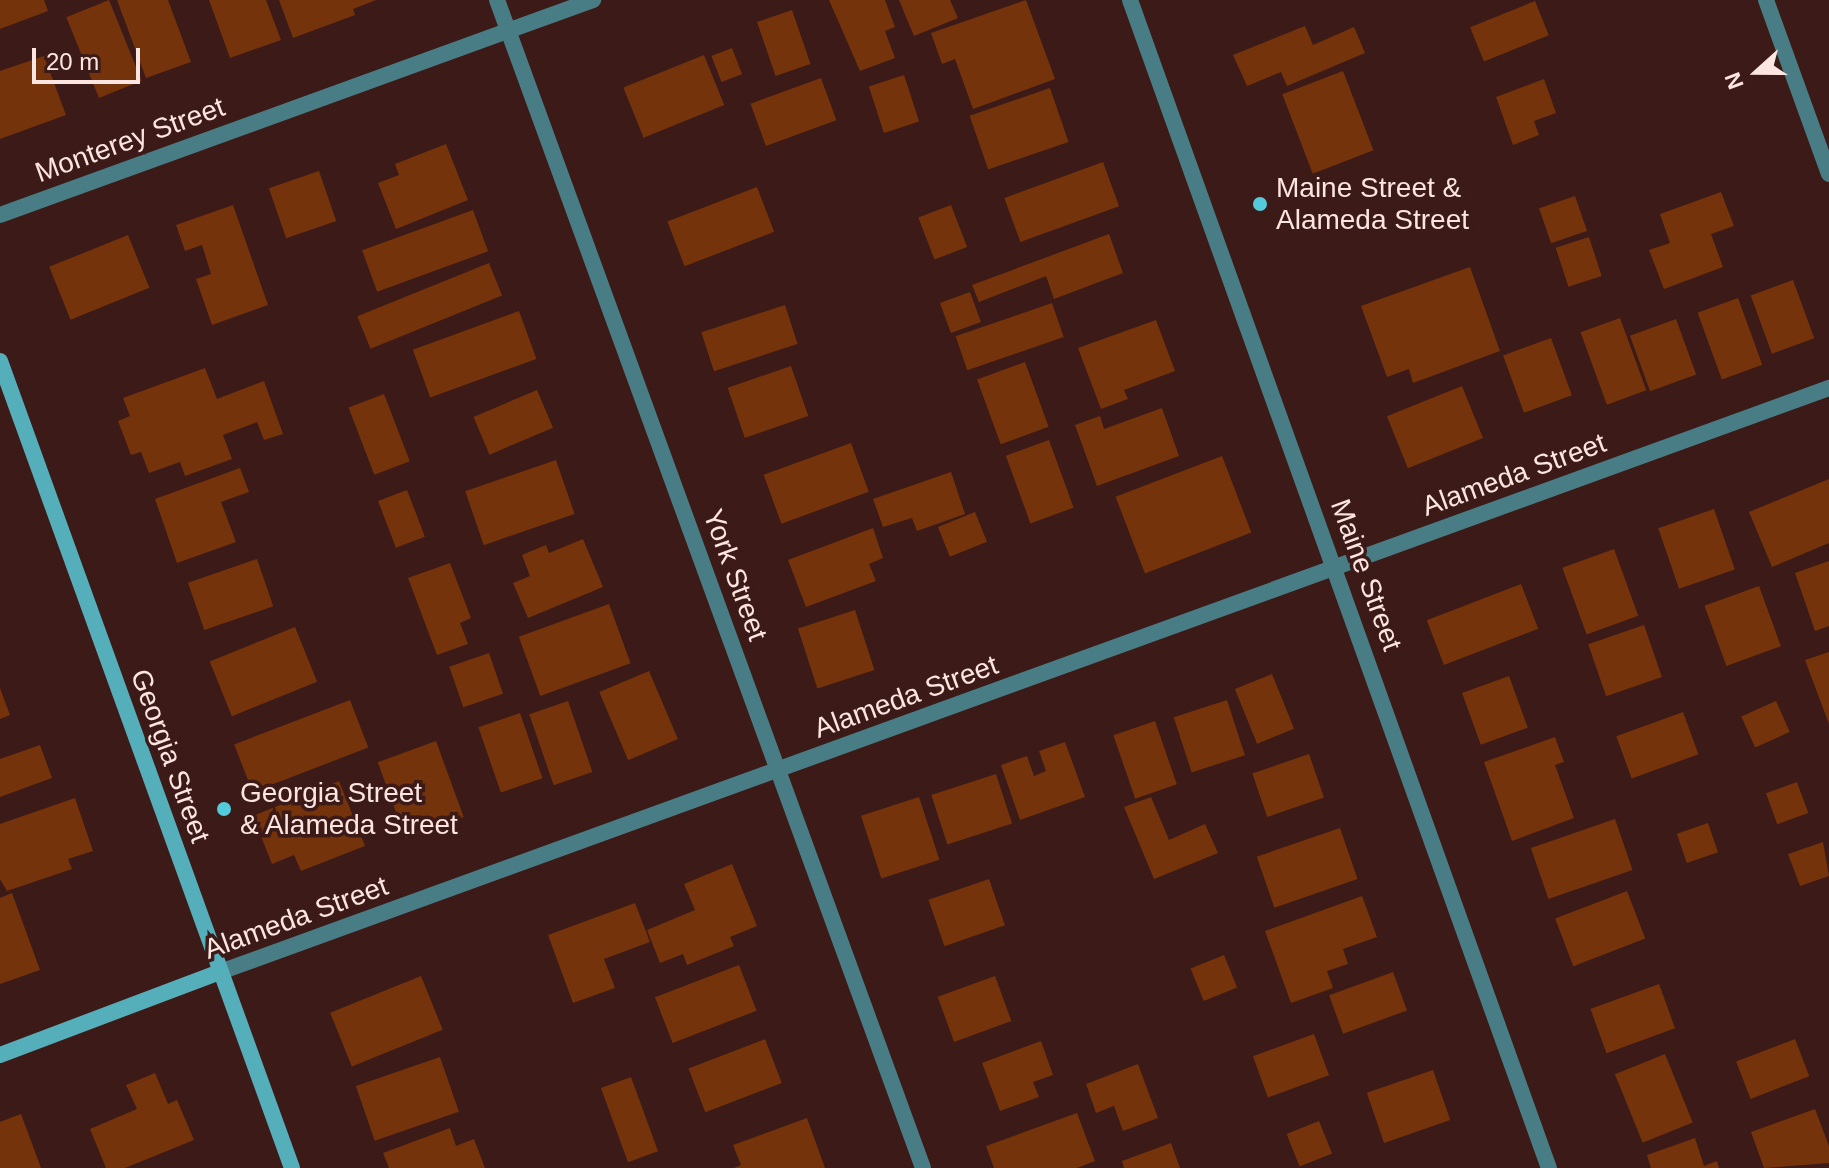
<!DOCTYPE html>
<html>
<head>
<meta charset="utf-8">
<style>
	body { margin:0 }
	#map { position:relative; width:1829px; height:1168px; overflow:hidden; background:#3c1a17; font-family:Arial,sans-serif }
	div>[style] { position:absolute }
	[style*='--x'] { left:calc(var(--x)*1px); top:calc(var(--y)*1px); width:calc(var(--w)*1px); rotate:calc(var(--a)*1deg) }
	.building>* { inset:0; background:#74330b; transform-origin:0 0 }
	.minor>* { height:16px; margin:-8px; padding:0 8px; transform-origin:8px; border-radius:8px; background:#487d85 }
	.tertiary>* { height:16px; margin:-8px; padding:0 8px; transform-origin:8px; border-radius:8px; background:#487d85 }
	.secondary>* { height:16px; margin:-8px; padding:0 8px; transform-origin:8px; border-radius:8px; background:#55afbb }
	.dots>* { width:22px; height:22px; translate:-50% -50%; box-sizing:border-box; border:4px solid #3c1a17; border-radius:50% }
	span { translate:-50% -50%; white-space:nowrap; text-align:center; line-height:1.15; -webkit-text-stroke:7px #3c1a17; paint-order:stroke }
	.street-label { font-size:28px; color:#fde5e2 }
	.poi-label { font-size:28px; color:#fde5e2 }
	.left { translate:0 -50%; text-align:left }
	.north { position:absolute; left:1717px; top:32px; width:80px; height:80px; -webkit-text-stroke:6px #3c1a17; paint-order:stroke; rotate:249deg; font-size:22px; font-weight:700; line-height:32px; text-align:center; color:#fde5e2 }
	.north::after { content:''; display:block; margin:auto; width:28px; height:36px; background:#fde5e2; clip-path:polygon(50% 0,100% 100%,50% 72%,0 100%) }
	.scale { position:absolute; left:32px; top:48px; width:108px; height:36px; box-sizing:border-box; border:4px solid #fde5e2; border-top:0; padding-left:10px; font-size:24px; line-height:28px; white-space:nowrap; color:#fde5e2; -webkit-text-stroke:6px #3c1a17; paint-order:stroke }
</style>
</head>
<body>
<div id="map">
	<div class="building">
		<div style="clip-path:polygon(0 0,44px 0,48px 11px,0 29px)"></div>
		<div style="left:109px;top:0;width:87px;height:46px;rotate:68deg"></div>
		<div style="clip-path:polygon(117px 0,168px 0,191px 62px,146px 78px)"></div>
		<div style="clip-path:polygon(209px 0,266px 0,281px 40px,230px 58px)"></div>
		<div style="clip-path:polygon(279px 0,376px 0,353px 9px,355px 15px,293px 38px)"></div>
		<div style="clip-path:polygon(829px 0,885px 0,895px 27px,885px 31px,895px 58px,860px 71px)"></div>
		<div style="clip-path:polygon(899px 0,950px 0,958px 18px,914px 36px)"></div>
		<div style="clip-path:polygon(1026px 0,1055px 79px,973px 109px,955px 59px,942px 64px,931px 33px)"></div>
		<div style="left:1535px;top:1px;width:37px;height:70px;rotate:68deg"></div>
		<div style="left:792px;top:10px;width:57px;height:37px;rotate:71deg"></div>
		<div style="clip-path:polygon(1305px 26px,1313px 45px,1354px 27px,1365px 53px,1287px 86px,1281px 72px,1247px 86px,1233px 55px)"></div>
		<div style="left:732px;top:48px;width:28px;height:22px;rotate:69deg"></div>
		<div style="left:704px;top:55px;width:54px;height:87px;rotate:68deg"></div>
		<div style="clip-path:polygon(44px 56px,66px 115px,0 139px,0 71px)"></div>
		<div style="left:1343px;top:71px;width:85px;height:65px;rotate:69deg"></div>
		<div style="left:904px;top:75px;width:49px;height:37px;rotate:72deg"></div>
		<div style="left:821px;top:78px;width:45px;height:75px;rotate:70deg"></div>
		<div style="clip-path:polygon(1544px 79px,1556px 113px,1534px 121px,1539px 135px,1513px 145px,1496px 97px)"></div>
		<div style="left:1050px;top:88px;width:57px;height:85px;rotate:71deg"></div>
		<div style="clip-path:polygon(446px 144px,468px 200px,396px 229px,378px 183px,399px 175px,395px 164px)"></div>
		<div style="left:1103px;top:162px;width:47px;height:105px;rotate:70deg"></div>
		<div style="left:319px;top:171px;width:53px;height:53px;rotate:71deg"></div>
		<div style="left:757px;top:187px;width:48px;height:96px;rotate:69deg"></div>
		<div style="clip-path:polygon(1721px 192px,1734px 226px,1711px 234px,1723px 267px,1664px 289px,1649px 250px,1670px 243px,1660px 214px)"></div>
		<div style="left:1575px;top:196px;width:37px;height:38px;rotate:71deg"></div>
		<div style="clip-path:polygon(233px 205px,268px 305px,212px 325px,196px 279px,211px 274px,202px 245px,185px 251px,176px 225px)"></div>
		<div style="left:951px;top:205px;width:45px;height:35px;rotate:69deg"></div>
		<div style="left:473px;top:210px;width:44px;height:118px;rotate:70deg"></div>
		<div style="clip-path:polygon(1109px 234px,1123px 273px,1054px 299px,1046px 276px,979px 302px,972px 285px)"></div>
		<div style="left:128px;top:235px;width:57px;height:85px;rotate:68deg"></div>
		<div style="left:1589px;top:237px;width:41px;height:35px;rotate:72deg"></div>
		<div style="left:489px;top:263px;width:35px;height:142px;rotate:68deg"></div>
		<div style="clip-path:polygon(1470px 267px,1500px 351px,1413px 383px,1409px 369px,1387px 377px,1361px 306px)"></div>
		<div style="left:1793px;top:280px;width:62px;height:45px;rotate:70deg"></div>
		<div style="left:970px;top:292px;width:32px;height:32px;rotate:70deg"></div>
		<div style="left:1738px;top:298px;width:71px;height:43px;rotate:70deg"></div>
		<div style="left:1052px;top:303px;width:36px;height:102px;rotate:71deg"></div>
		<div style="left:785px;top:305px;width:41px;height:88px;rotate:72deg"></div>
		<div style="left:519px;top:311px;width:51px;height:113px;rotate:70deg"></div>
		<div style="left:1620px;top:318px;width:77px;height:42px;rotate:70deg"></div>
		<div style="left:1676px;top:319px;width:59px;height:49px;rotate:70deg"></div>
		<div style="clip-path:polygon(1156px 320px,1175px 371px,1124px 390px,1128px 399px,1101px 409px,1078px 348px)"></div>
		<div style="left:1551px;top:338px;width:61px;height:51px;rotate:70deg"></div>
		<div style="left:1025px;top:362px;width:69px;height:51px;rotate:70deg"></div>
		<div style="left:791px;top:366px;width:53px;height:67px;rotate:71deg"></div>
		<div style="clip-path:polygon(205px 368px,217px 399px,264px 381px,283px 434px,264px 440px,257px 422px,223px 435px,232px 459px,185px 476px,180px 462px,149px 473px,141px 452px,131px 455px,118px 421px,130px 416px,123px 398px)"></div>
		<div style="left:1462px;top:386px;width:56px;height:81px;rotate:68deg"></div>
		<div style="left:537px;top:390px;width:41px;height:69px;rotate:67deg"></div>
		<div style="left:384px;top:394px;width:72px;height:38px;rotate:69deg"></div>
		<div style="clip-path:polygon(1162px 408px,1179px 456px,1097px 486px,1075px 425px,1100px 416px,1104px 429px)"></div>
		<div style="left:1049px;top:440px;width:72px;height:46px;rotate:70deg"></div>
		<div style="left:851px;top:443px;width:52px;height:93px;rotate:70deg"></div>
		<div style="left:1222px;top:456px;width:82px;height:114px;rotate:69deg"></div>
		<div style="left:556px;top:460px;width:57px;height:96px;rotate:71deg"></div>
		<div style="clip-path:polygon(240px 468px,249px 492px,221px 502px,236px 542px,177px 563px,155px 499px)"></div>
		<div style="clip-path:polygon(951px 472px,965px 514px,917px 531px,912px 518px,883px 527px,873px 499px)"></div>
		<div style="clip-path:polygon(1829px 479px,1829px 543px,1772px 567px,1749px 512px)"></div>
		<div style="left:407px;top:490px;width:50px;height:31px;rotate:69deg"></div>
		<div style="left:1714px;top:509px;width:64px;height:59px;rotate:71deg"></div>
		<div style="left:975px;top:512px;width:32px;height:40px;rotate:68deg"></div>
		<div style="clip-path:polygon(873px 528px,883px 558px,869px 564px,876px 581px,806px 607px,788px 560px)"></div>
		<div style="clip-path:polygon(583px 539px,603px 587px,528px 618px,513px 583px,530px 576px,522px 555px,546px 545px,549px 553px)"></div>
		<div style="left:1614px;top:549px;width:71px;height:55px;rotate:70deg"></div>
		<div style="left:257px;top:559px;width:50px;height:73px;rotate:71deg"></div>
		<div style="clip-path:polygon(1829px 561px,1829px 626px,1815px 631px,1795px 573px)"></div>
		<div style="clip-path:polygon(450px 563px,471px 618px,460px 623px,468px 644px,437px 655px,408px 578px)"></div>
		<div style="left:1521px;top:584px;width:48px;height:101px;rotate:69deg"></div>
		<div style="left:1759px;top:586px;width:64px;height:58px;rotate:70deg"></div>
		<div style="left:609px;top:604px;width:63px;height:96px;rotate:70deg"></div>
		<div style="left:855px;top:610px;width:63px;height:60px;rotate:72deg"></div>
		<div style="left:1644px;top:625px;width:55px;height:59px;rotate:71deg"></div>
		<div style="left:295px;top:627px;width:59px;height:92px;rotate:68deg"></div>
		<div style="clip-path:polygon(1829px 652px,1829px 724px,1805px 660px)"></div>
		<div style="left:489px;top:653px;width:43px;height:42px;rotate:71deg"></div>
		<div style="left:649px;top:671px;width:74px;height:54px;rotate:67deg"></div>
		<div style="left:1272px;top:674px;width:59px;height:40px;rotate:68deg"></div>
		<div style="left:1509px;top:676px;width:55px;height:50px;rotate:70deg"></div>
		<div style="clip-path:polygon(0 688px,10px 715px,0 719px)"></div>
		<div style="left:350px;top:700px;width:51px;height:124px;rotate:69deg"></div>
		<div style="left:1227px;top:700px;width:58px;height:56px;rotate:72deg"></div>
		<div style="left:568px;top:701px;width:75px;height:41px;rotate:71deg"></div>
		<div style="left:1776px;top:701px;width:34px;height:38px;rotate:66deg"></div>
		<div style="left:1683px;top:712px;width:45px;height:71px;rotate:70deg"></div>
		<div style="left:520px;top:713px;width:69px;height:44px;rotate:71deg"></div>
		<div style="left:1155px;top:721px;width:67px;height:44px;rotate:71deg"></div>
		<div style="clip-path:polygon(1555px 737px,1564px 762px,1555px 765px,1574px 818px,1512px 841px,1484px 762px)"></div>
		<div style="left:436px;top:741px;width:81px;height:62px;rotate:70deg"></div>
		<div style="clip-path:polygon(1065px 742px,1085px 797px,1020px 820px,1001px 765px,1027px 756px,1034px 776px,1046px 771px,1039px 751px)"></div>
		<div style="clip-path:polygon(40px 745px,52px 778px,0 797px,0 759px)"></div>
		<div style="left:1309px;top:754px;width:46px;height:60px;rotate:71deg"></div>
		<div style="left:996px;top:774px;width:52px;height:68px;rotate:72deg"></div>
		<div style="clip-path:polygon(339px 781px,365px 846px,301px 871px,294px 855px,272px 864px,253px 816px)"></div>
		<div style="left:1797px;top:782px;width:33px;height:33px;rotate:70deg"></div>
		<div style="left:919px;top:797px;width:66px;height:61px;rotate:72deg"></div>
		<div style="clip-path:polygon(1151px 797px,1169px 840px,1205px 824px,1218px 853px,1154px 879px,1124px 807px)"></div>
		<div style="clip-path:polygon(75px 798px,93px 851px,68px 859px,72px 869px,7px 891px,0 879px,0 824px)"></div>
		<div style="left:1615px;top:819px;width:54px;height:89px;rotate:71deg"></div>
		<div style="left:1708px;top:823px;width:31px;height:33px;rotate:71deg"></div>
		<div style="left:1340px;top:828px;width:54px;height:88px;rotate:71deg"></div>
		<div style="clip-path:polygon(1823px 842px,1829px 876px,1800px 886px,1788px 854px)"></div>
		<div style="clip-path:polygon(732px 864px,757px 926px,730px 937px,734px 946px,687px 965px,683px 954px,660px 963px,647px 930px,695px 910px,684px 884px)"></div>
		<div style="left:989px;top:879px;width:49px;height:64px;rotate:71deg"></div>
		<div style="left:1627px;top:891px;width:51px;height:77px;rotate:69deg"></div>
		<div style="clip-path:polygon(12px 893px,40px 970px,0 984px,0 898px)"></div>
		<div style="clip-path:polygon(1362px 896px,1377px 937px,1343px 949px,1348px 964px,1327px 971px,1333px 988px,1291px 1003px,1265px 931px)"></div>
		<div style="clip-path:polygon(635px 903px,650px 942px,604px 959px,615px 988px,573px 1003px,548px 935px)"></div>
		<div style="left:1224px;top:955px;width:35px;height:36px;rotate:68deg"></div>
		<div style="left:739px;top:965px;width:49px;height:90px;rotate:69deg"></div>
		<div style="left:1393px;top:972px;width:41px;height:68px;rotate:70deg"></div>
		<div style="left:421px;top:976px;width:58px;height:98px;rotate:68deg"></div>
		<div style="left:995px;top:976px;width:48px;height:61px;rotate:70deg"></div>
		<div style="left:1659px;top:984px;width:47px;height:73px;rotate:70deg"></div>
		<div style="left:1314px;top:1034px;width:44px;height:65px;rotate:70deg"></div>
		<div style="left:765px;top:1039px;width:47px;height:82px;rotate:69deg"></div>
		<div style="left:1795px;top:1039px;width:40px;height:63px;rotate:69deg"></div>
		<div style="clip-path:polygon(1041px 1041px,1053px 1075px,1033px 1082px,1039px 1097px,1000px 1111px,982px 1063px)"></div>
		<div style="left:1665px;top:1054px;width:74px;height:54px;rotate:68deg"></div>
		<div style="left:440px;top:1057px;width:58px;height:89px;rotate:71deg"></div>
		<div style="clip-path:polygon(1138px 1064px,1158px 1118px,1123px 1131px,1114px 1106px,1096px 1113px,1086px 1084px)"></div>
		<div style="left:1433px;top:1070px;width:53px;height:70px;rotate:71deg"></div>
		<div style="clip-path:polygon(155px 1073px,168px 1104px,177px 1100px,194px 1140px,125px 1168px,106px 1168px,90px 1129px,137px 1109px,126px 1085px)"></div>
		<div style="left:631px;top:1077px;width:79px;height:32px;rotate:70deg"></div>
		<div style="clip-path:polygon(1815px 1109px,1829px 1146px,1829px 1163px,1764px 1168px,1751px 1132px)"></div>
		<div style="clip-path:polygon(1077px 1113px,1095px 1161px,1077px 1168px,994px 1168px,986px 1146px)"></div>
		<div style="clip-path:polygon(21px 1114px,41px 1168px,0 1168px,0 1122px)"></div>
		<div style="clip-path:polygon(807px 1118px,825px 1168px,734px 1168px,741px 1165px,733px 1145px)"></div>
		<div style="left:1319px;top:1121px;width:35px;height:35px;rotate:68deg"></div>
		<div style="clip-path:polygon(450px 1128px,456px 1146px,474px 1139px,485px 1168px,389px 1168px,383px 1153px)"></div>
		<div style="clip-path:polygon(1695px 1138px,1704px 1166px,1717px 1161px,1719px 1168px,1651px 1168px,1647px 1155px)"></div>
		<div style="clip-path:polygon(1171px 1143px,1180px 1168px,1124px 1168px,1122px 1161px)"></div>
	</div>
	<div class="minor">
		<div style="--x:497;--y:0;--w:1243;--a:69.96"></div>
		<div style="--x:1766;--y:0;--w:185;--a:70.1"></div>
		<div style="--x:0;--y:215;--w:631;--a:-19.93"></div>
	</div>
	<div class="tertiary">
		<div style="--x:1130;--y:0;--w:1241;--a:70.27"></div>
		<div style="--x:220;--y:972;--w:1712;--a:-19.95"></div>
	</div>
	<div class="secondary">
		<div style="--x:0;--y:361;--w:858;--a:70.11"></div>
		<div style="--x:0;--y:1055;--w:235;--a:-20.7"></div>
	</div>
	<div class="dots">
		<div style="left:1260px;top:204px;background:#53cbda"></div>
		<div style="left:224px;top:809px;background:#53cbda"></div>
	</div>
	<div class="street-label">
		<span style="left:130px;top:140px;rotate:-20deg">Monterey Street</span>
		<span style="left:1514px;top:475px;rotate:-20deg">Alameda Street</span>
		<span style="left:735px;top:575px;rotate:70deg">York Street</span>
		<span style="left:1366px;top:575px;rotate:70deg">Maine Street</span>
		<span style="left:906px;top:697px;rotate:-20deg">Alameda Street</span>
		<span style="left:170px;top:756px;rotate:70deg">Georgia Street</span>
		<span style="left:296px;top:918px;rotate:-20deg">Alameda Street</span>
	</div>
	<div class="poi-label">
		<span class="left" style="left:1276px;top:204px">Maine Street &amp;<br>Alameda Street</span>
		<span class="left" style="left:240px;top:809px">Georgia Street<br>&amp; Alameda Street</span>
	</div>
	<div class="north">N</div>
	<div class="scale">20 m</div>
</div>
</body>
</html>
